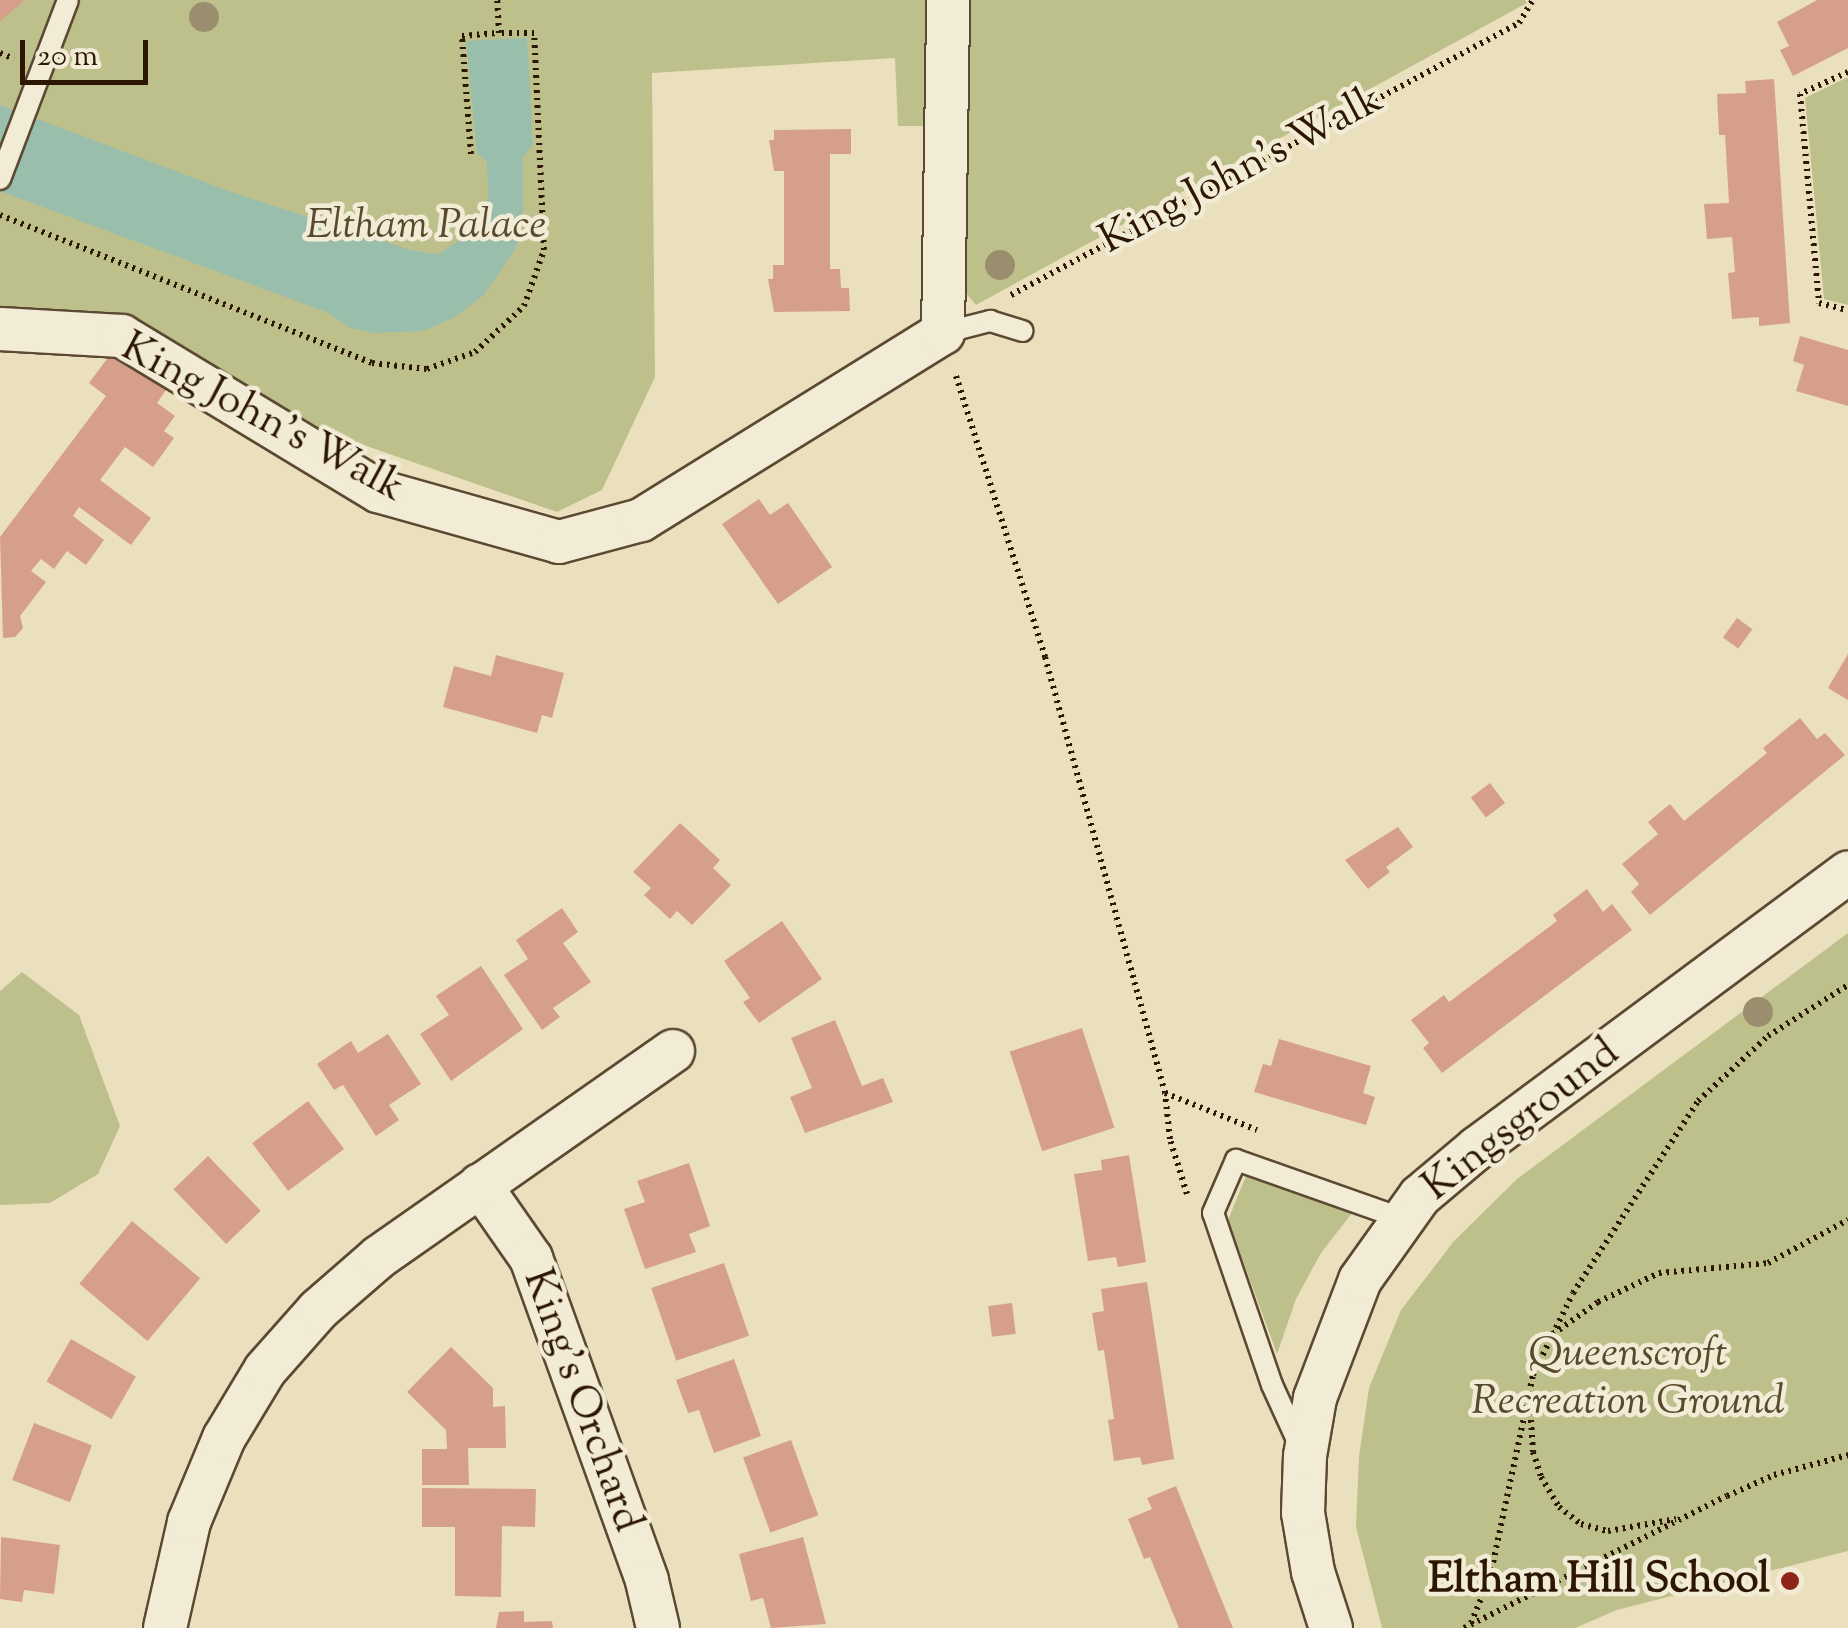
<!DOCTYPE html>
<html>
<head>
<meta charset="utf-8">
<style>
	body { margin:0 }
	#map { position:relative; width:1848px; height:1628px; overflow:hidden; background:#ebe0be; font-family:"Sorts Mill Goudy",serif }
	div>[style] { position:absolute }
	[style*='--x'] { left:calc(var(--x)*1px); top:calc(var(--y)*1px); width:calc(var(--w)*1px); rotate:calc(var(--a)*1deg) }
	.green>* { inset:0; background:#bec08c }
	.water>* { inset:0; background:#99beac }
	.building>* { inset:0; background:#d69f8c; transform-origin:0 0 }
	.path>* { height:6px; margin-top:-3px; transform-origin:0; background:repeating-linear-gradient(90deg,#2d1703 0 2.5px,transparent 0 7.5px) }
	.roads { filter:drop-shadow(2px 0 #5c4932) drop-shadow(-2px 0 #5c4932) drop-shadow(0 2px #5c4932) drop-shadow(0 -2px #5c4932) }
	.lane>* { height:20px; margin:-10px; padding:0 10px; transform-origin:10px; border-radius:10px; background:#f2ebd5 }
	.street>* { height:42px; margin:-21px; padding:0 21px; transform-origin:21px; border-radius:21px; background:#f2ebd5 }
	.trees>* { width:30px; height:30px; margin:-15px; border-radius:50%; background:#9a8e6e }
	.dots>* { width:28px; height:28px; translate:-50% -50%; box-sizing:border-box; border:5px solid #f2ebd5; border-radius:50% }
	span { translate:-50% -50%; white-space:nowrap; text-align:center; line-height:1.15; -webkit-text-stroke:9px #f2ebd5; paint-order:stroke }
	.street-label { font-size:42px; color:#2d1703 }
	.park-label { font-size:42px; color:#584a2c; font-style:italic }
	.poi-label { font-size:42px; color:#2d1703; font-weight:700 }
	.right { translate:-100% -50%; text-align:right }
	.scale { position:absolute; left:20px; top:40px; width:128px; height:45px; box-sizing:border-box; border:5px solid #2d1703; border-top:0; padding-left:12px; font-size:30px; line-height:35px; white-space:nowrap; color:#2d1703; -webkit-text-stroke:8px #f2ebd5; paint-order:stroke }
</style>
</head>
<body>
<div id="map">
	<div class="green">
		<div style="clip-path:polygon(0 0,938px 0,937px 126px,898px 126px,895px 58px,652px 73px,655px 377px,602px 490px,557px 512px,0 319px)"></div>
		<div style="clip-path:polygon(971px 0,1525px 0,1527px 3px,976px 305px,959px 285px)"></div>
		<div style="clip-path:polygon(1848px 77px,1848px 305px,1824px 299px,1805px 98px)"></div>
		<div style="clip-path:polygon(1848px 933px,1848px 1551px,1617px 1610px,1575px 1628px,1382px 1628px,1356px 1527px,1359px 1456px,1369px 1388px,1401px 1310px,1454px 1241px,1517px 1179px)"></div>
		<div style="clip-path:polygon(22px 972px,79px 1015px,120px 1126px,98px 1174px,50px 1203px,0 1205px,0 991px)"></div>
		<div style="clip-path:polygon(1246px 1176px,1352px 1213px,1321px 1253px,1296px 1299px,1277px 1354px,1228px 1220px)"></div>
	</div>
	<div class="water">
		<div style="clip-path:polygon(527px 38px,533px 145px,523px 157px,523px 213px,517px 246px,484px 295px,455px 317px,423px 331px,374px 333px,351px 328px,326px 312px,0 191px,0 105px,231px 192px,414px 251px,438px 254px,471px 233px,488px 197px,487px 161px,477px 154px,466px 41px)"></div>
	</div>
	<div class="building">
		<div style="clip-path:polygon(0 0,22px 0,23px 2px,0 21px)"></div>
		<div style="clip-path:polygon(1817px 0,1848px 0,1848px 48px,1793px 76px,1780px 50px,1789px 46px,1777px 22px)"></div>
		<div style="clip-path:polygon(1774px 79px,1790px 323px,1759px 326px,1759px 317px,1732px 319px,1728px 273px,1735px 272px,1732px 237px,1707px 239px,1704px 204px,1729px 203px,1725px 135px,1719px 135px,1717px 94px,1746px 93px,1745px 81px)"></div>
		<div style="clip-path:polygon(851px 129px,851px 154px,830px 154px,830px 269px,840px 269px,841px 288px,849px 288px,850px 311px,774px 312px,768px 279px,773px 279px,773px 265px,784px 265px,784px 171px,774px 171px,769px 140px,774px 140px,774px 130px)"></div>
		<div style="clip-path:polygon(1800px 336px,1848px 350px,1848px 406px,1796px 391px,1804px 365px,1793px 361px)"></div>
		<div style="clip-path:polygon(115px 348px,168px 387px,157px 403px,175px 416px,164px 431px,174px 438px,153px 467px,125px 447px,100px 480px,151px 518px,131px 545px,79px 507px,73px 516px,104px 540px,86px 565px,67px 551px,54px 569px,41px 559px,31px 571px,46px 582px,20px 616px,23px 628px,15px 637px,3px 638px,0 537px,106px 396px,89px 383px)"></div>
		<div style="clip-path:polygon(759px 499px,770px 515px,788px 503px,832px 567px,778px 604px,722px 524px)"></div>
		<div style="left:1737px;top:618px;width:19px;height:24px;rotate:36deg"></div>
		<div style="clip-path:polygon(1848px 654px,1848px 700px,1828px 688px)"></div>
		<div style="clip-path:polygon(496px 655px,564px 673px,552px 718px,542px 715px,537px 733px,443px 707px,454px 666px,491px 676px)"></div>
		<div style="clip-path:polygon(1800px 718px,1817px 739px,1825px 733px,1845px 755px,1650px 915px,1631px 892px,1639px 884px,1622px 864px,1658px 834px,1648px 822px,1670px 804px,1684px 821px,1767px 753px,1763px 748px)"></div>
		<div style="left:1490px;top:783px;width:25px;height:24px;rotate:53deg"></div>
		<div style="clip-path:polygon(680px 823px,720px 860px,713px 868px,731px 885px,692px 925px,677px 911px,670px 919px,644px 895px,651px 888px,633px 872px)"></div>
		<div style="clip-path:polygon(1398px 827px,1413px 847px,1386px 867px,1390px 872px,1368px 889px,1345px 860px)"></div>
		<div style="clip-path:polygon(1587px 889px,1603px 912px,1612px 904px,1632px 930px,1442px 1073px,1423px 1048px,1429px 1043px,1411px 1020px,1444px 995px,1449px 1002px,1557px 921px,1553px 915px)"></div>
		<div style="clip-path:polygon(562px 908px,578px 932px,563px 943px,591px 982px,553px 1008px,560px 1017px,542px 1030px,504px 975px,528px 959px,516px 940px)"></div>
		<div style="clip-path:polygon(782px 921px,822px 979px,759px 1023px,743px 1002px,750px 998px,724px 961px)"></div>
		<div style="clip-path:polygon(481px 966px,523px 1029px,451px 1081px,420px 1034px,449px 1015px,436px 996px)"></div>
		<div style="clip-path:polygon(835px 1020px,862px 1086px,883px 1078px,893px 1102px,805px 1133px,790px 1097px,812px 1088px,791px 1038px)"></div>
		<div style="left:1082px;top:1028px;width:105px;height:76px;rotate:72deg"></div>
		<div style="clip-path:polygon(388px 1034px,421px 1084px,389px 1105px,399px 1120px,376px 1136px,343px 1085px,334px 1090px,317px 1064px,351px 1041px,358px 1053px)"></div>
		<div style="clip-path:polygon(1279px 1039px,1371px 1066px,1363px 1093px,1375px 1097px,1366px 1125px,1254px 1092px,1263px 1064px,1271px 1066px)"></div>
		<div style="left:308px;top:1101px;width:60px;height:70px;rotate:53deg"></div>
		<div style="clip-path:polygon(1129px 1155px,1146px 1262px,1118px 1267px,1116px 1257px,1088px 1261px,1074px 1174px,1102px 1170px,1101px 1160px)"></div>
		<div style="left:208px;top:1156px;width:76px;height:48px;rotate:46deg"></div>
		<div style="clip-path:polygon(689px 1163px,710px 1226px,689px 1234px,696px 1252px,645px 1269px,624px 1209px,645px 1202px,637px 1181px)"></div>
		<div style="left:132px;top:1221px;width:89px;height:82px;rotate:40deg"></div>
		<div style="left:724px;top:1263px;width:77px;height:77px;rotate:71deg"></div>
		<div style="clip-path:polygon(1147px 1282px,1174px 1459px,1142px 1465px,1140px 1457px,1114px 1461px,1108px 1420px,1114px 1419px,1104px 1350px,1098px 1351px,1092px 1313px,1104px 1311px,1101px 1289px)"></div>
		<div style="left:1012px;top:1303px;width:31px;height:24px;rotate:83deg"></div>
		<div style="left:71px;top:1339px;width:75px;height:49px;rotate:30deg"></div>
		<div style="clip-path:polygon(451px 1347px,493px 1388px,493px 1407px,505px 1406px,506px 1448px,468px 1448px,469px 1485px,422px 1485px,422px 1449px,447px 1449px,446px 1430px,407px 1392px)"></div>
		<div style="clip-path:polygon(734px 1359px,761px 1436px,714px 1453px,699px 1410px,688px 1413px,676px 1380px)"></div>
		<div style="left:34px;top:1423px;width:62px;height:61px;rotate:21deg"></div>
		<div style="left:791px;top:1440px;width:80px;height:51px;rotate:70deg"></div>
		<div style="clip-path:polygon(1176px 1486px,1197px 1539px,1233px 1628px,1179px 1628px,1150px 1557px,1144px 1559px,1128px 1519px,1152px 1509px,1147px 1498px)"></div>
		<div style="clip-path:polygon(422px 1488px,536px 1489px,535px 1527px,502px 1526px,501px 1597px,455px 1596px,455px 1527px,422px 1527px)"></div>
		<div style="clip-path:polygon(1px 1537px,60px 1545px,54px 1594px,24px 1590px,22px 1602px,0 1599px)"></div>
		<div style="clip-path:polygon(803px 1537px,826px 1624px,771px 1628px,763px 1598px,751px 1601px,739px 1554px)"></div>
		<div style="clip-path:polygon(524px 1611px,524px 1622px,552px 1621px,553px 1628px,496px 1628px,499px 1612px)"></div>
	</div>
	<div class="path">
		<div style="--x:0;--y:53;--w:15;--a:23"></div>
		<div style="--x:1848;--y:72;--w:53;--a:155.4"></div>
		<div style="--x:1800;--y:94;--w:210;--a:84.8"></div>
		<div style="--x:1819;--y:303;--w:30;--a:14"></div>
		<div style="--x:471;--y:154;--w:118;--a:-94.4"></div>
		<div style="--x:462;--y:36;--w:37;--a:-5"></div>
		<div style="--x:0;--y:215;--w:400;--a:21.7"></div>
		<div style="--x:372;--y:363;--w:55;--a:6.2"></div>
		<div style="--x:427;--y:369;--w:51;--a:-19.5"></div>
		<div style="--x:475;--y:352;--w:67;--a:-43.2"></div>
		<div style="--x:524;--y:306;--w:59;--a:-70.3"></div>
		<div style="--x:544;--y:250;--w:217;--a:-92.6"></div>
		<div style="--x:534;--y:33;--w:35;--a:180"></div>
		<div style="--x:499;--y:33;--w:33;--a:-93"></div>
		<div style="--x:1011;--y:295;--w:576;--a:-28.17"></div>
		<div style="--x:1519;--y:23;--w:27;--a:-59"></div>
		<div style="--x:956;--y:376;--w:295;--a:72.4"></div>
		<div style="--x:1045;--y:657;--w:452;--a:74.6"></div>
		<div style="--x:1187;--y:1194;--w:58;--a:-107.2"></div>
		<div style="--x:1170;--y:1139;--w:46;--a:-96.2"></div>
		<div style="--x:1165;--y:1093;--w:99;--a:21.9"></div>
		<div style="--x:1553;--y:1334;--w:55;--a:-35.4"></div>
		<div style="--x:1598;--y:1302;--w:68;--a:-25.4"></div>
		<div style="--x:1659;--y:1273;--w:109;--a:-5.2"></div>
		<div style="--x:1768;--y:1263;--w:91;--a:-28.3"></div>
		<div style="--x:1530;--y:1405;--w:47;--a:86.3"></div>
		<div style="--x:1533;--y:1452;--w:26;--a:72"></div>
		<div style="--x:1541;--y:1477;--w:35;--a:59"></div>
		<div style="--x:1559;--y:1507;--w:28;--a:38"></div>
		<div style="--x:1581;--y:1524;--w:28;--a:15"></div>
		<div style="--x:1608;--y:1531;--w:69;--a:-10"></div>
		<div style="--x:1471;--y:1623;--w:50;--a:-67.6"></div>
		<div style="--x:1490;--y:1577;--w:207;--a:-78"></div>
		<div style="--x:1533;--y:1375;--w:91;--a:-64"></div>
		<div style="--x:1573;--y:1293;--w:229;--a:-56.9"></div>
		<div style="--x:1698;--y:1101;--w:96;--a:-42.9"></div>
		<div style="--x:1768;--y:1036;--w:95;--a:-32.5"></div>
		<div style="--x:1464;--y:1628;--w:294;--a:-26.7"></div>
		<div style="--x:1727;--y:1496;--w:51;--a:-24.1"></div>
		<div style="--x:1774;--y:1475;--w:77;--a:-15.1"></div>
	</div>
	<div class="roads">
		<div class="lane">
			<div style="--x:0;--y:179;--w:191;--a:-69.2"></div>
			<div style="--x:943;--y:333;--w:49;--a:-14.3"></div>
			<div style="--x:990;--y:321;--w:34;--a:17"></div>
			<div style="--x:1299;--y:1444;--w:65;--a:-114.6"></div>
			<div style="--x:1272;--y:1385;--w:182;--a:-108.9"></div>
			<div style="--x:1213;--y:1213;--w:58;--a:-66.5"></div>
			<div style="--x:1236;--y:1160;--w:178;--a:19.4"></div>
		</div>
		<div class="street">
			<div style="--x:0;--y:329;--w:122;--a:3.3"></div>
			<div style="--x:122;--y:336;--w:299;--a:31.2"></div>
			<div style="--x:378;--y:491;--w:188;--a:15.7"></div>
			<div style="--x:559;--y:542;--w:85;--a:-15"></div>
			<div style="--x:641;--y:520;--w:355;--a:-31.8"></div>
			<div style="--x:943;--y:333;--w:333;--a:-89.1"></div>
			<div style="--x:480;--y:1185;--w:89;--a:55.1"></div>
			<div style="--x:531;--y:1258;--w:343;--a:70.2"></div>
			<div style="--x:647;--y:1581;--w:48;--a:76.8"></div>
			<div style="--x:165;--y:1628;--w:109;--a:-77.2"></div>
			<div style="--x:189;--y:1522;--w:91;--a:-67.4"></div>
			<div style="--x:224;--y:1438;--w:79;--a:-58.9"></div>
			<div style="--x:265;--y:1370;--w:80;--a:-48.5"></div>
			<div style="--x:318;--y:1310;--w:81;--a:-41"></div>
			<div style="--x:379;--y:1257;--w:359;--a:-35"></div>
			<div style="--x:1331;--y:1628;--w:59;--a:-107.8"></div>
			<div style="--x:1313;--y:1572;--w:60;--a:-99.6"></div>
			<div style="--x:1303;--y:1513;--w:57;--a:-88"></div>
			<div style="--x:1305;--y:1456;--w:59;--a:-80.2"></div>
			<div style="--x:1315;--y:1398;--w:126;--a:-69.1"></div>
			<div style="--x:1360;--y:1280;--w:103;--a:-54.5"></div>
			<div style="--x:1420;--y:1196;--w:75;--a:-40.1"></div>
			<div style="--x:1477;--y:1148;--w:462;--a:-36.6"></div>
		</div>
	</div>
	<div class="trees">
		<div style="left:204px;top:17px"></div>
		<div style="left:1000px;top:265px"></div>
		<div style="left:1758px;top:1012px"></div>
	</div>
	<div class="dots">
		<div style="left:1790px;top:1581px;background:#8f2418"></div>
	</div>
	<div class="street-label">
		<span style="left:1242px;top:171px;rotate:-28deg">King John's Walk</span>
		<span style="left:262px;top:419px;rotate:28deg">King John's Walk</span>
		<span style="left:1522px;top:1121px;rotate:-38deg">Kingsground</span>
		<span style="left:581px;top:1401px;rotate:70deg">King's Orchard</span>
	</div>
	<div class="park-label">
		<span style="left:426px;top:227px">Eltham Palace</span>
		<span style="left:1628px;top:1379px">Queenscroft<br>Recreation Ground</span>
	</div>
	<div class="poi-label">
		<span class="right" style="left:1770px;top:1581px">Eltham Hill School</span>
	</div>
	<div class="scale">20 m</div>
</div>
</body>
</html>
